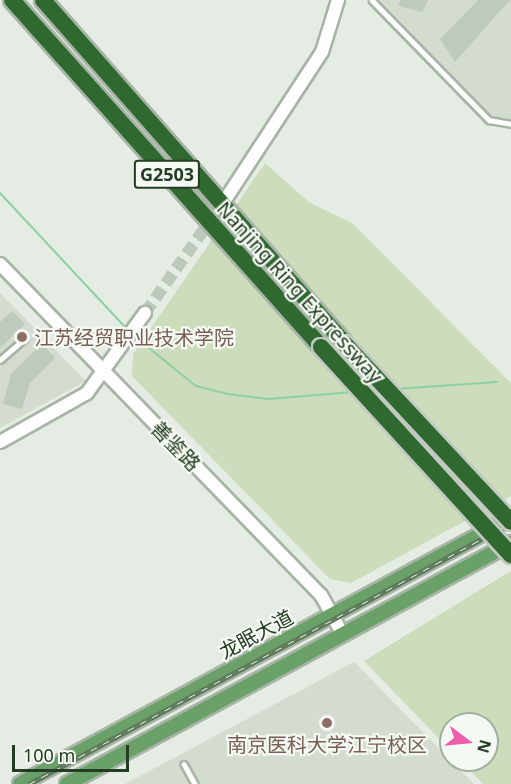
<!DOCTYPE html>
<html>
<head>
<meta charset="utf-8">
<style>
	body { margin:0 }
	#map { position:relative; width:511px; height:784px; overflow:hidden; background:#e5ece3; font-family:"Noto Sans","Noto Sans SC",sans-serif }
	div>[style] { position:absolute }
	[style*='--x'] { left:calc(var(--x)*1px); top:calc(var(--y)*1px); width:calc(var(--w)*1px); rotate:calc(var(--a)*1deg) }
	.built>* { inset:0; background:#d4dcd1 }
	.green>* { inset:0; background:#cdddbc }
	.stream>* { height:2px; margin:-1px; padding:0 1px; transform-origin:1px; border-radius:1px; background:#8cd0a6 }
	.building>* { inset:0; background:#becabb }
	.secondary-tunnel>* { height:12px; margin-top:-6px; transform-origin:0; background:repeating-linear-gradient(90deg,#bec9bd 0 12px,transparent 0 18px) }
	.roads { filter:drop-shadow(2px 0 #a7b4a6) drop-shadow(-2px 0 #a7b4a6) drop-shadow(0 2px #a7b4a6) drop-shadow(0 -2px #a7b4a6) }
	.lane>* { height:4.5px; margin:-2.25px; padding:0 2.25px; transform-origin:2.25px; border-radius:2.25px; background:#fff }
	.secondary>* { height:12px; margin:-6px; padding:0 6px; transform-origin:6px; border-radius:6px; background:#fff }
	.primary>* { height:14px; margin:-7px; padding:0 7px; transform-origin:7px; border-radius:7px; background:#6aa168 }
	.highway>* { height:16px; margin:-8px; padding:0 8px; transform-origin:8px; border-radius:8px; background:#2f6930 }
	.rail>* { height:4.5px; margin-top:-2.25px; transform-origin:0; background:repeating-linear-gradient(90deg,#f5f9f3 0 7px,#5f795d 0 14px); box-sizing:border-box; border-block:2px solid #5f795d }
	.bridges { filter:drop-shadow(2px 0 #c2c9c1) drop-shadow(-2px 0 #c2c9c1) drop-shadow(0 2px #c2c9c1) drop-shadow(0 -2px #c2c9c1) }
	.highway-bridge>* { height:16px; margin:-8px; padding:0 8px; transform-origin:8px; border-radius:8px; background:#2f6930 }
	.dots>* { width:16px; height:16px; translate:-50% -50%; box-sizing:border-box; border:3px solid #f5f9f3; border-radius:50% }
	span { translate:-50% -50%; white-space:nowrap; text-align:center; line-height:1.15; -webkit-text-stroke:4.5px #f5f9f3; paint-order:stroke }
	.shield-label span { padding:2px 4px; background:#f5f9f3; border:2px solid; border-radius:4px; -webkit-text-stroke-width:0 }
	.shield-label { font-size:18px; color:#243d23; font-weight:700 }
	.street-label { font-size:20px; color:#243d23 }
	.education-label { font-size:20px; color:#785e54 }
	.left { translate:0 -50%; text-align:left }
	.north { position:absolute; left:439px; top:712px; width:60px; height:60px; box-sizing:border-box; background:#f5f9f3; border:2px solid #a1aea0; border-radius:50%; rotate:106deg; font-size:16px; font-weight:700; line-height:24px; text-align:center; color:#243d23 }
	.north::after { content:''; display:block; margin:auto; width:21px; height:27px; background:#ef5eab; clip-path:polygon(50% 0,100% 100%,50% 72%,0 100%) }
	.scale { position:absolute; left:12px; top:745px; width:117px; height:27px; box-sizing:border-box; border:3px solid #243d23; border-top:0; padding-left:8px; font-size:18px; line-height:21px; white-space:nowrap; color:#243d23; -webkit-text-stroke:4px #f5f9f3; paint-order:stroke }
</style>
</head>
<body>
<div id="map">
	<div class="built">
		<div style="clip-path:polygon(380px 0,511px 0,511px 129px,488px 112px)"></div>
		<div style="clip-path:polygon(0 293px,86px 381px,0 428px)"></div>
		<div style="clip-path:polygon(354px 662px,474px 784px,125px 784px)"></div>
	</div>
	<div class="green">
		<div style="clip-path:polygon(265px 163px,310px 203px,352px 223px,511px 383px,511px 496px,351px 583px,330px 579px,132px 376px,133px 354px)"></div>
		<div style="clip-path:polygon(511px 571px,511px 784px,483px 784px,460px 760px,487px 760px,487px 724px,451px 724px,451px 751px,364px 661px)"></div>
	</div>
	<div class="stream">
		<div style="--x:0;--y:193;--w:186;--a:47"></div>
		<div style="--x:133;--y:335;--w:81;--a:39"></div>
		<div style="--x:196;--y:386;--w:32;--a:14"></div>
		<div style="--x:227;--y:394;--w:41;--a:7"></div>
		<div style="--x:268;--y:399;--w:86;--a:-4.7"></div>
		<div style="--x:395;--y:389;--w:102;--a:-3.9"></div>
	</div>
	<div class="building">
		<div style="clip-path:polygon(401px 0,428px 0,422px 12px,398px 6px)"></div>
		<div style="clip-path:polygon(478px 0,510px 0,455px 62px,440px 39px)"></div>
		<div style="clip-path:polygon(12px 311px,25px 324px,0 348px,0 322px)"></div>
		<div style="clip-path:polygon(42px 344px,55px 358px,30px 383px,22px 409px,3px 404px,11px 374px)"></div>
	</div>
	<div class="secondary-tunnel">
		<div style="--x:145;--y:313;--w:141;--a:-54.8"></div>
	</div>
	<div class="roads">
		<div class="lane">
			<div style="--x:372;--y:0;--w:168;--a:45.7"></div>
			<div style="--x:489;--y:120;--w:22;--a:10"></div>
			<div style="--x:0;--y:360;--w:32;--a:-41"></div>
			<div style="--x:184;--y:764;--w:23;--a:61"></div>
		</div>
		<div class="secondary">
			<div style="--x:227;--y:197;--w:173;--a:-56.8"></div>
			<div style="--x:322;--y:52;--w:54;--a:-72.9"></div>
			<div style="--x:0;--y:264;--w:461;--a:45.9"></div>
			<div style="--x:321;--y:595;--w:46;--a:61.2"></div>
			<div style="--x:0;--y:442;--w:100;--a:-29.4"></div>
			<div style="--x:87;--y:393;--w:99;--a:-54.1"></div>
		</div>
		<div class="primary">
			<div style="--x:20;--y:784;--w:558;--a:-28.45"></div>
			<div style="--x:67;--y:784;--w:505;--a:-28.49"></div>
		</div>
		<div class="highway">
			<div style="--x:12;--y:0;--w:465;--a:48.3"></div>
			<div style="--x:43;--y:0;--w:458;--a:48.7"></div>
		</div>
	</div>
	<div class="rail">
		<div style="--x:29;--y:784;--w:548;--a:-28.44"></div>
	</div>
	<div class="bridges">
		<div class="highway-bridge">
			<div style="--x:345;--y:344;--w:243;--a:47"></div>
			<div style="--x:321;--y:347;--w:282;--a:47.6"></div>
		</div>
	</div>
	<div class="dots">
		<div style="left:22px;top:337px;background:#8d6e63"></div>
		<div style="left:327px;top:723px;background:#8d6e63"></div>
	</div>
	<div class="shield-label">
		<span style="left:167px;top:174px">G2503</span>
	</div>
	<div class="street-label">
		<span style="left:300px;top:292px;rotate:48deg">Nanjing Ring Expressway</span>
		<span style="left:176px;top:446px;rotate:46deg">善鉴路</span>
		<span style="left:256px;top:634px;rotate:-28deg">龙眠大道</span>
	</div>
	<div class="education-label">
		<span class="left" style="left:34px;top:337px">江苏经贸职业技术学院</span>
		<span style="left:327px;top:744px">南京医科大学江宁校区</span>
	</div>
	<div class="north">N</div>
	<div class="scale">100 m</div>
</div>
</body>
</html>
